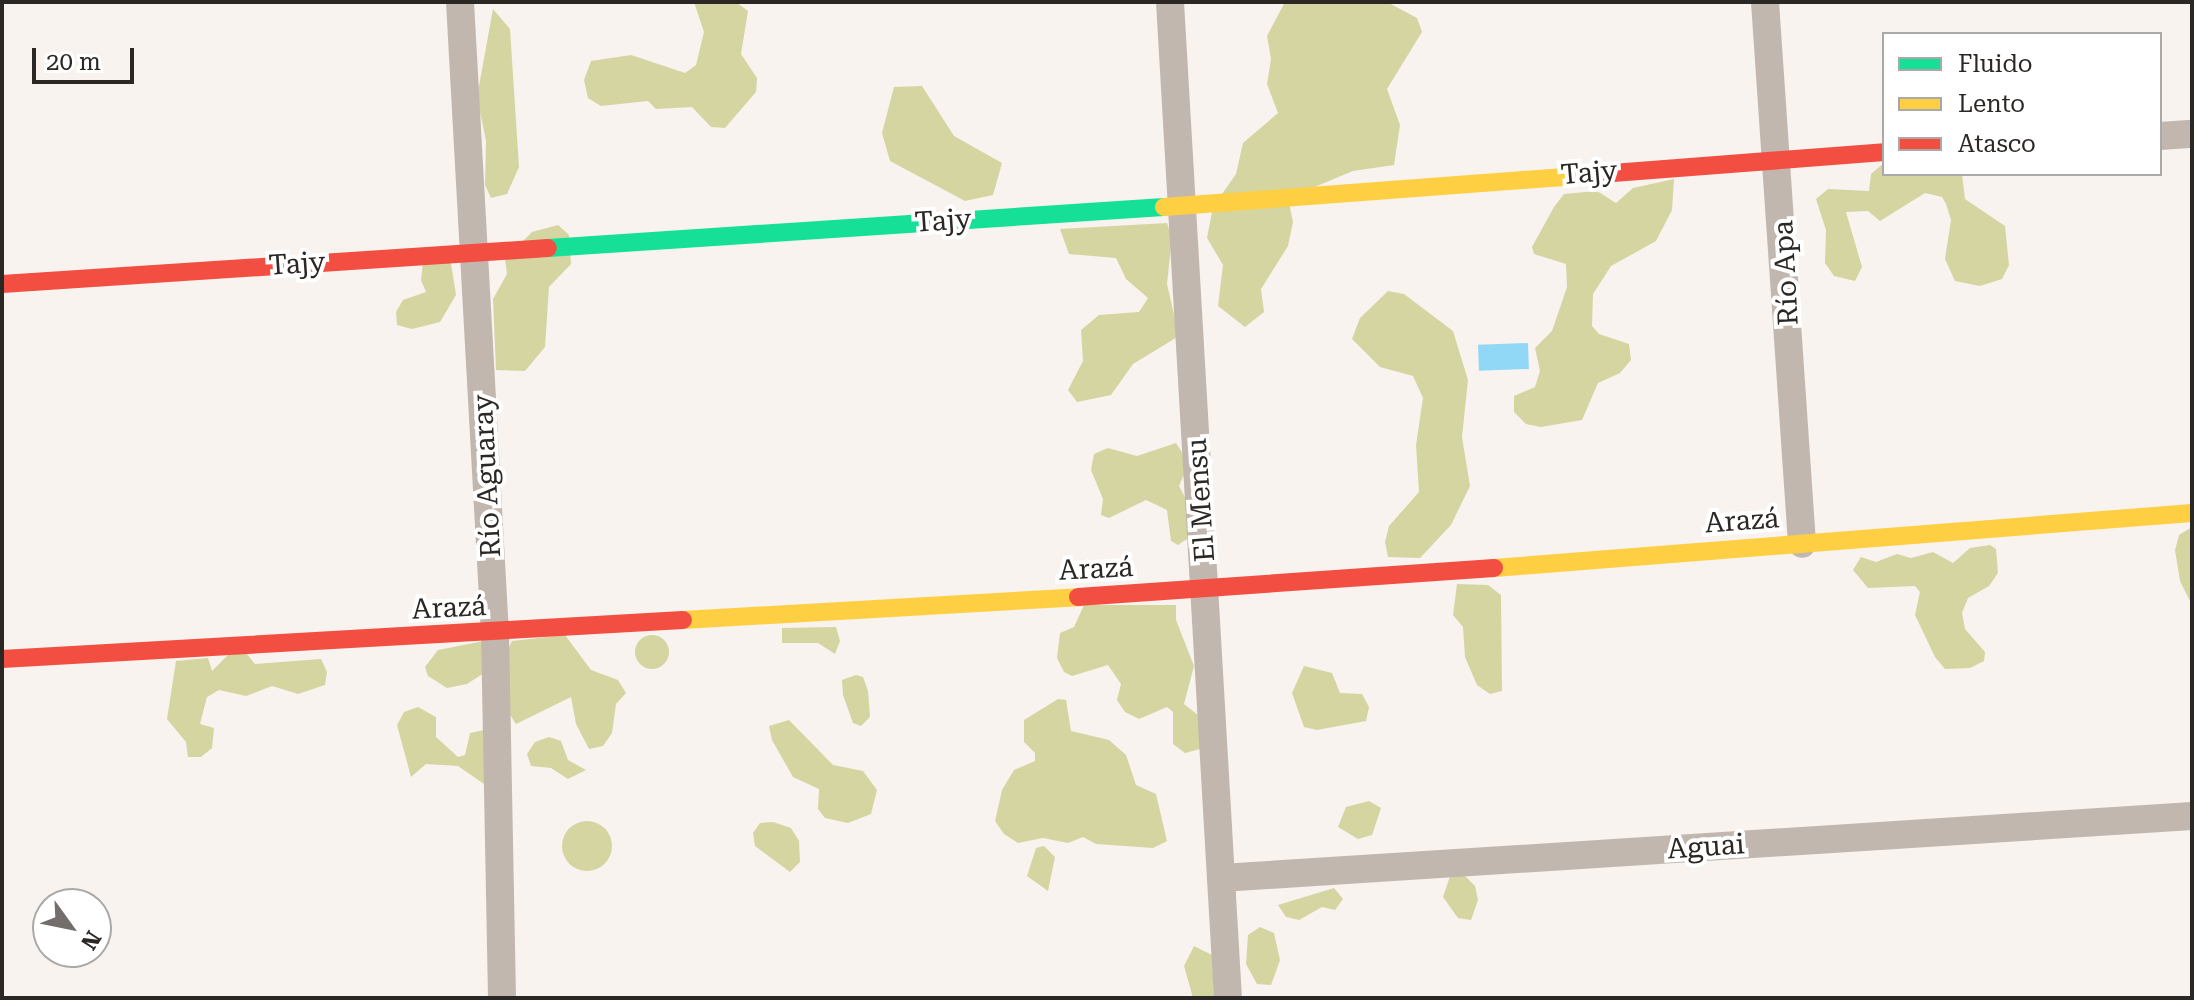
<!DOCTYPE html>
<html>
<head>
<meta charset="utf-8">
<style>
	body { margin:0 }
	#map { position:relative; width:2194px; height:1000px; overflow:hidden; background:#f8f3ee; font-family:"Roboto Serif",serif }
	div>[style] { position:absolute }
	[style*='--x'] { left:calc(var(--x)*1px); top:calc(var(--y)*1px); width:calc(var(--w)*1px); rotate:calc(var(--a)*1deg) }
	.forest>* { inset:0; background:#d4d5a1 }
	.round { border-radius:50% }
	.water>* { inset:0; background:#91d8f6; transform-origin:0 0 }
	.street>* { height:28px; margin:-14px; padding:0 14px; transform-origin:14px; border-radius:14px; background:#c2b7af }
	.fast>* { height:18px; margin:-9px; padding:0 9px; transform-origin:9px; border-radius:9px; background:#16e098 }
	.slow>* { height:18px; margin:-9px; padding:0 9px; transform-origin:9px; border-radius:9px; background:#ffcf43 }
	.jam>* { height:18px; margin:-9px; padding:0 9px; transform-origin:9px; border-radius:9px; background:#f24e42 }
	span { translate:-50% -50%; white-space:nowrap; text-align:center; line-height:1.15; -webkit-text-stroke:8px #fff; paint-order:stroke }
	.street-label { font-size:28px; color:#2b2724 }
	.frame { position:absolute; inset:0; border:4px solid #2b2724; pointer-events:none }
	.legend { position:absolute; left:1882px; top:32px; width:280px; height:144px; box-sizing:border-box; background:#fff; border:2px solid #aaa9a7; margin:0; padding:10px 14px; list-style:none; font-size:24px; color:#2b2724 }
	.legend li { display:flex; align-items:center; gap:16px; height:40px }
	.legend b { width:40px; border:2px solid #aaa9a7 }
	.north { position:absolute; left:32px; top:888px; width:80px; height:80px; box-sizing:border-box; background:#fff; border:2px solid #aaa9a7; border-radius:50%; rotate:123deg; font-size:22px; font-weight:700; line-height:32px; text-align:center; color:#2b2724 }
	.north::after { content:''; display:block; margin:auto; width:28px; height:36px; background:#736e6b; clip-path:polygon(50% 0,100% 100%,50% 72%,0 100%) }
	.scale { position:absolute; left:32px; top:48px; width:102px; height:36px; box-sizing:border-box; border:4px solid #2b2724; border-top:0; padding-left:10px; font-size:24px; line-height:28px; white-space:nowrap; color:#2b2724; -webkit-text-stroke:6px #fff; paint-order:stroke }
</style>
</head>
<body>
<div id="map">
	<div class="forest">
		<div style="clip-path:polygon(694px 2px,736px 2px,748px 11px,741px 54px,757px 78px,756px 92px,725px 128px,711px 127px,692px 107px,656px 109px,648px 101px,601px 106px,588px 98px,584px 80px,591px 61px,631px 55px,685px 73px,696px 65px,704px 32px)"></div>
		<div style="clip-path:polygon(1285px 2px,1387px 2px,1417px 18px,1422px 32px,1387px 89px,1400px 125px,1394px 165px,1353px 171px,1288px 198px,1293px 222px,1288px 246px,1261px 289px,1264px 312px,1245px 327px,1218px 306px,1223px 265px,1207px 238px,1213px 207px,1236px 174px,1243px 143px,1278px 113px,1267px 84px,1271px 59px,1267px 36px)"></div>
		<div style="clip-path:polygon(493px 9px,510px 29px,519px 167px,507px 194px,491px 198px,485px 185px,486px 141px,477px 97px)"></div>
		<div style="clip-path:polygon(922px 86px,954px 136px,1002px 163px,993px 195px,965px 201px,890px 161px,882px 133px,894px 87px)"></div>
		<div style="clip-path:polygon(1884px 163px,1884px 174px,1962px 174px,1965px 199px,2005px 226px,2009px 265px,2002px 279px,1980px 286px,1955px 281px,1945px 259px,1951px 220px,1946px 204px,1942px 197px,1925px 193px,1880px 221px,1868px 211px,1846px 212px,1862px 267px,1855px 281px,1834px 276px,1825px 263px,1826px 230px,1816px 199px,1828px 189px,1869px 191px,1871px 174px)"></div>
		<div style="clip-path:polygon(1674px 179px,1672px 210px,1656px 241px,1611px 266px,1593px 294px,1592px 326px,1599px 334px,1629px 344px,1631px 360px,1620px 373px,1598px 383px,1582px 420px,1541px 427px,1526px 424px,1514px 412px,1514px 396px,1535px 387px,1540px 371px,1535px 348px,1552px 331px,1567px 287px,1566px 264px,1534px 254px,1532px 247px,1554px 207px,1564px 194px,1597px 191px,1616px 203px,1633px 188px)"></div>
		<div style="clip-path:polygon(1167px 223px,1172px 237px,1167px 284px,1179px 336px,1133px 364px,1111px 395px,1077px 402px,1068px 390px,1083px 361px,1081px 330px,1099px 315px,1139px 312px,1148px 298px,1126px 279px,1116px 258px,1069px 254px,1060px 229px)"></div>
		<div style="clip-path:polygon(558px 225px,569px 235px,571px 264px,549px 287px,545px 347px,525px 371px,496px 370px,493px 299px,507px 274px,505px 259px,532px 232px)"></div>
		<div style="clip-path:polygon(450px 257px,456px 295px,440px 322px,412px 329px,397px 325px,396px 312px,403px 300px,426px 292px,421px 280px,423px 262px)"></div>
		<div style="clip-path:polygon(1388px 291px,1404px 294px,1453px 331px,1468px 380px,1462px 437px,1470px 486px,1451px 525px,1420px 558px,1388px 557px,1385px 542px,1389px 526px,1419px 492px,1416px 445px,1423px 398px,1413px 376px,1380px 367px,1352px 339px,1360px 318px)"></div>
		<div style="clip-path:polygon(1176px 443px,1189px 463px,1179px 486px,1194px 514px,1190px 537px,1178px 545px,1171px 541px,1167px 510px,1146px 500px,1109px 518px,1101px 515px,1103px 499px,1091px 470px,1094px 454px,1108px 448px,1137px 456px)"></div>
		<div style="clip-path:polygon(2192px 527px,2192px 605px,2180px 581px,2175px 550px,2179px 535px)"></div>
		<div style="clip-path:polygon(1990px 545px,1996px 549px,1998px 573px,1989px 586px,1968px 598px,1962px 613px,1965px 629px,1985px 652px,1984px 661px,1970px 668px,1945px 669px,1935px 657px,1915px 615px,1920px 592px,1915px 586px,1868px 588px,1853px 570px,1861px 557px,1876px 562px,1897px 554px,1911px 558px,1933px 552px,1953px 563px,1970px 548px)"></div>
		<div style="clip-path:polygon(1457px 584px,1488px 585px,1501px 595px,1502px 691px,1490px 694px,1477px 685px,1465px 657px,1463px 627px,1453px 615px)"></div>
		<div style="clip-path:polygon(1084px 605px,1176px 605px,1176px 620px,1194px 666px,1184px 704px,1203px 719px,1200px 749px,1185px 753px,1173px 744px,1173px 712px,1167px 707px,1139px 719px,1125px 712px,1117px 700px,1121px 684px,1108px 665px,1072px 676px,1064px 672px,1057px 658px,1060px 633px,1074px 627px)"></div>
		<div style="clip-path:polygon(836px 627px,840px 641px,835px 654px,818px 643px,782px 643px,782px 628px)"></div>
		<div class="round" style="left:635px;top:635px;width:34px;height:34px"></div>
		<div style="clip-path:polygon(565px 635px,591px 670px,618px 680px,626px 693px,616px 704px,612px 733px,603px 746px,589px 749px,576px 724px,571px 697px,516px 724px,491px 686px,512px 641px)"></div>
		<div style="clip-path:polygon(489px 640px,484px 673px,467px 684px,447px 688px,428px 676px,425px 667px,438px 650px)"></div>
		<div style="clip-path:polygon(232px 651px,246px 653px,255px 664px,321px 659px,327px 672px,325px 685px,298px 694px,272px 686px,246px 696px,219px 690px,207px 697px,200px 724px,214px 728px,212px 748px,201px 757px,188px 757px,186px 742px,167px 719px,176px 661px,208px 658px,212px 671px)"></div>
		<div style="clip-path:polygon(1304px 666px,1332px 673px,1340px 693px,1362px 694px,1369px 707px,1366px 721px,1317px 730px,1304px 727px,1292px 693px)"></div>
		<div style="clip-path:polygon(856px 675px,863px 677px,868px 691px,870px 717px,861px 726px,853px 723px,843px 695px,842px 680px)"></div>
		<div style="clip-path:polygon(1058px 699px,1066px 700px,1071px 731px,1109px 740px,1126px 755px,1136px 785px,1156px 794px,1167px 841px,1153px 848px,1096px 844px,1083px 837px,1068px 843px,1043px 838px,1018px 843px,1004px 834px,995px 821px,1002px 790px,1014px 770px,1035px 761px,1035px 753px,1024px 742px,1024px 720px)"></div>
		<div style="clip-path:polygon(418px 707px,436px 717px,436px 737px,458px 757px,465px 755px,470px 733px,484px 730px,484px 784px,458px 766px,426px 764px,411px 777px,397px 725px,404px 712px)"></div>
		<div style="clip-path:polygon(789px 720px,833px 765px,863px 771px,877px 790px,871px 814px,848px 823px,825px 818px,818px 809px,819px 789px,793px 777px,772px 740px,769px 726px)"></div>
		<div style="clip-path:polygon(549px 737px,561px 741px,568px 760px,586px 770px,568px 779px,551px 768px,531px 766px,527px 754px,535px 742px)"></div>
		<div style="clip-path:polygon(1369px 801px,1381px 808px,1372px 835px,1358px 839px,1338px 827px,1346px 807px)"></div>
		<div class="round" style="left:562px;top:821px;width:50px;height:50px"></div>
		<div style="clip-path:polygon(773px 822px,791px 828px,799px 841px,800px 862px,790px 872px,755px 846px,753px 833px,760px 823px)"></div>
		<div style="clip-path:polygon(1044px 846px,1055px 857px,1048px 891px,1027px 876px,1036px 848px)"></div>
		<div style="clip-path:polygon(1450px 876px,1465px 876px,1475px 886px,1478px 900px,1471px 920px,1458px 918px,1443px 897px)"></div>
		<div style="clip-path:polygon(1334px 888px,1343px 899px,1335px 910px,1322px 907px,1299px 920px,1286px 917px,1278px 905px)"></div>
		<div style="clip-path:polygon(1260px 927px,1274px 933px,1280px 960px,1271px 985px,1257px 984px,1246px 964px,1248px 935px)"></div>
		<div style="clip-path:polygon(1194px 946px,1212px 955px,1214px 998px,1193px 998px,1184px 966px)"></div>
	</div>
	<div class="water">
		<div style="left:1528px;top:343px;width:26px;height:50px;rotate:88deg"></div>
	</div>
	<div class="street">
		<div style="--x:460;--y:2;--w:632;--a:86.83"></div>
		<div style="--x:495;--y:633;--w:365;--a:88.9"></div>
		<div style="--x:1170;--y:2;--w:998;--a:86.67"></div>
		<div style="--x:1765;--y:2;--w:543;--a:86.09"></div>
		<div style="--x:2160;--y:136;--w:32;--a:-4"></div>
		<div style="--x:1221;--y:878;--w:973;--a:-3.65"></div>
	</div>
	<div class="fast">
		<div style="--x:548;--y:248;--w:617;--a:-3.81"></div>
	</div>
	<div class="slow">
		<div style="--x:1164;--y:207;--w:424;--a:-4.3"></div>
		<div style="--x:1494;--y:568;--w:700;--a:-4.51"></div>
		<div style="--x:683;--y:620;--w:396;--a:-3.3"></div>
	</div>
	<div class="jam">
		<div style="--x:1587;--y:175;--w:298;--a:-4.4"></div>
		<div style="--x:2;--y:284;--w:547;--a:-3.77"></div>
		<div style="--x:1078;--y:597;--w:417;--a:-4"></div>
		<div style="--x:2;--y:659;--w:682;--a:-3.28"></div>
	</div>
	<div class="street-label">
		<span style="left:1589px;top:173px;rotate:-5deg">Tajy</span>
		<span style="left:943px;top:221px;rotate:-4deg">Tajy</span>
		<span style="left:297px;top:264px;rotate:-4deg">Tajy</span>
		<span style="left:1786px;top:273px;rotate:-93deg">Río Apa</span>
		<span style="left:487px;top:476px;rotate:-93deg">Río Aguaray</span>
		<span style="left:1201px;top:500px;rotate:-94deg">El Mensu</span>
		<span style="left:1742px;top:521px;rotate:-4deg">Arazá</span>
		<span style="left:1096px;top:569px;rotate:-3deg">Arazá</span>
		<span style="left:449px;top:608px;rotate:-3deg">Arazá</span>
		<span style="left:1706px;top:847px;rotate:-4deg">Aguai</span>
	</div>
	<div class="frame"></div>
	<ul class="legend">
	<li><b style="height:10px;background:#16e098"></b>Fluido</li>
	<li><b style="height:10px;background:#ffcf43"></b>Lento</li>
	<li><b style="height:10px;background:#f24e42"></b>Atasco</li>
	</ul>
	<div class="north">N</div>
	<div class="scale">20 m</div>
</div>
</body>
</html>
